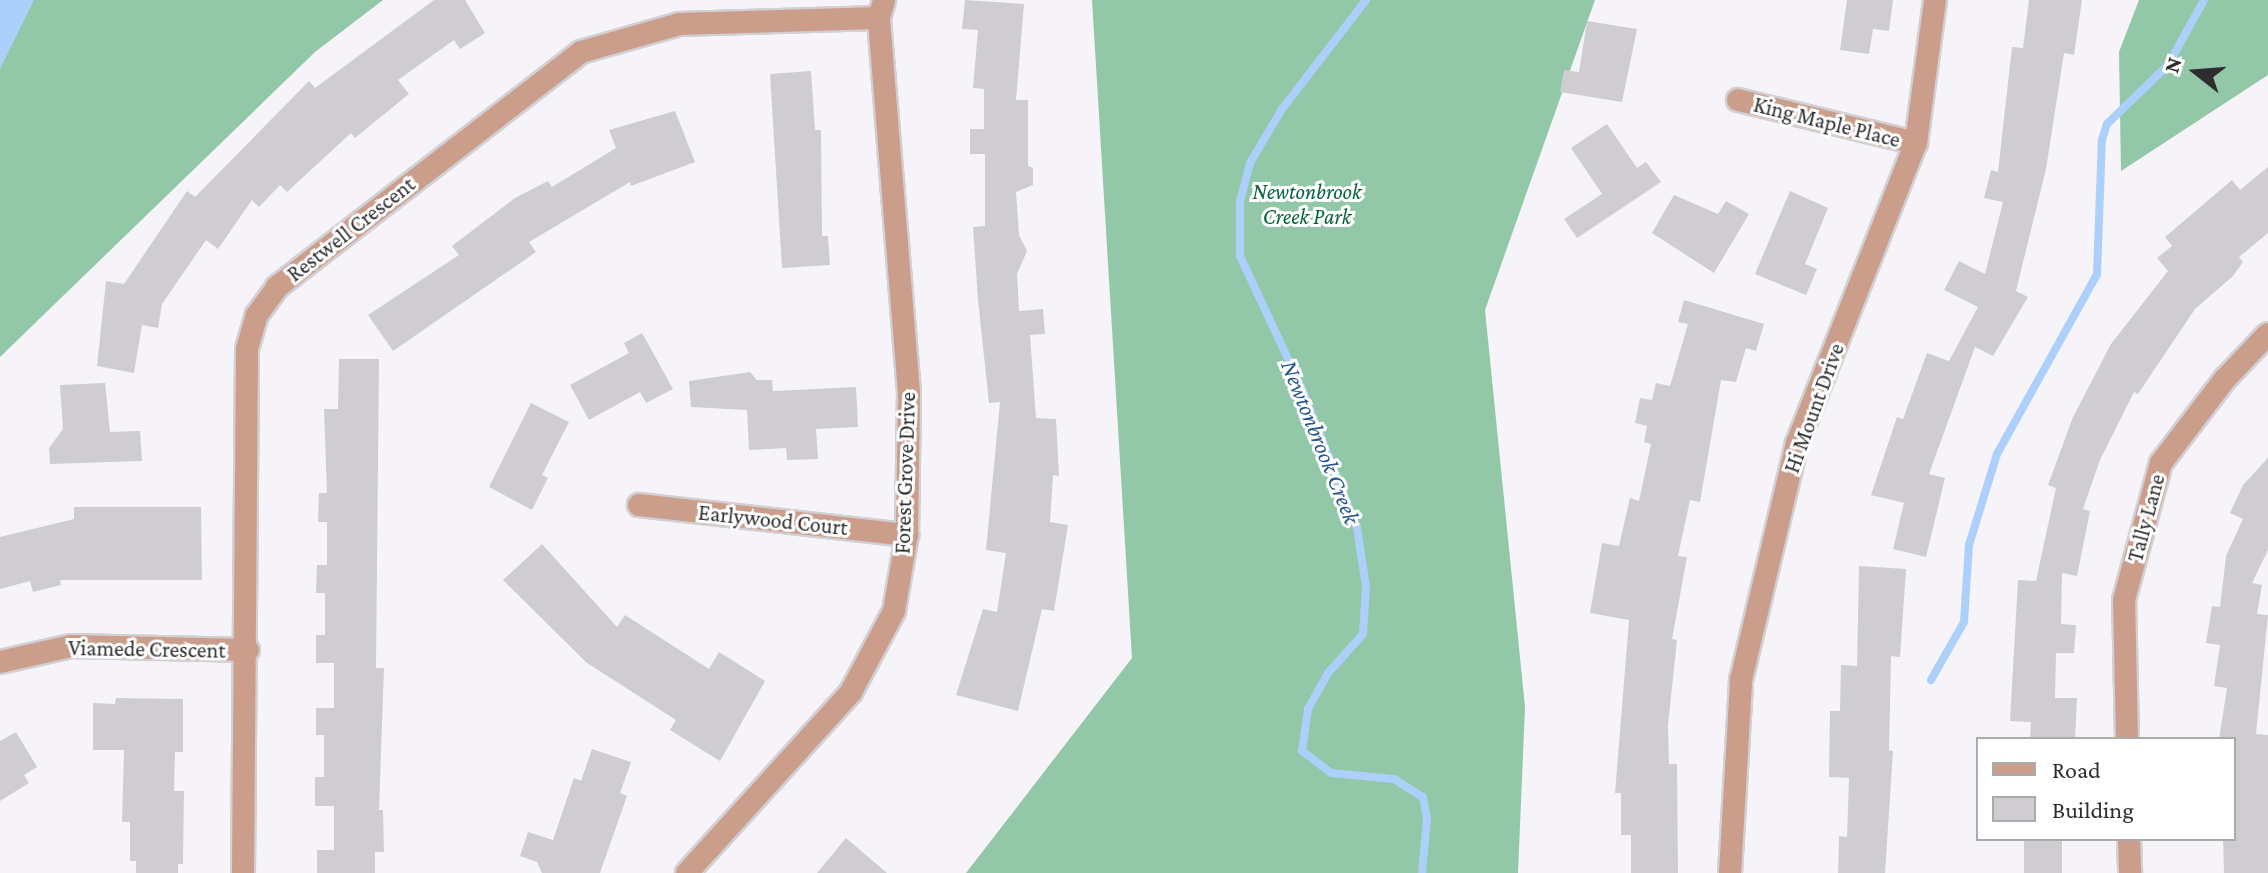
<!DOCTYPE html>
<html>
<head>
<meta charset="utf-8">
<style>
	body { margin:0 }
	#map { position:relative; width:2268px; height:873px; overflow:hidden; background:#f6f4f9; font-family:"Crimson Pro",serif }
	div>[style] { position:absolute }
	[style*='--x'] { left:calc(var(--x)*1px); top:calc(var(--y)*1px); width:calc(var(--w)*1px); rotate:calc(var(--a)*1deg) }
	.forest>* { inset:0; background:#92c7a8 }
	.water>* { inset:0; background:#acd0fa }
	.stream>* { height:8px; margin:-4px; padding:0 4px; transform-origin:4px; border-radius:4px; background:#acd0fa }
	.building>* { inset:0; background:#cfcdd2; transform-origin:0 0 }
	.roads { filter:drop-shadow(2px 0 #d2d0d4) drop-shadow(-2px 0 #d2d0d4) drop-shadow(0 2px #d2d0d4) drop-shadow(0 -2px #d2d0d4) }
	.minor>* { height:22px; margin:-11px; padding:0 11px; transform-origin:11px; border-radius:11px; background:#ca9e8b }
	span { translate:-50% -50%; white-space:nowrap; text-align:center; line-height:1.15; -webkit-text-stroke:6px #fff; paint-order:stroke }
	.street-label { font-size:22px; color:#2d2c2e }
	.park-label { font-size:22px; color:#07643e; font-style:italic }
	.water-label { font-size:24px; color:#27568b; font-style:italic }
	.legend { position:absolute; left:1976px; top:737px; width:260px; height:104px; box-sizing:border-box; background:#fff; border:2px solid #ababab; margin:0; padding:10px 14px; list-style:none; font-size:24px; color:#2d2c2e }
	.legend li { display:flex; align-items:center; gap:16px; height:40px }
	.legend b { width:40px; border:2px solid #ababab }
	.north { position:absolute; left:2156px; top:32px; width:80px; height:80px; -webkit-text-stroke:6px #fff; paint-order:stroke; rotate:287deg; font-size:22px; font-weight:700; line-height:32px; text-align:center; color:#2d2c2e }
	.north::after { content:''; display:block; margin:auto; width:28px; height:36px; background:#2d2c2e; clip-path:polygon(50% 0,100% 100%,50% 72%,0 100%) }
</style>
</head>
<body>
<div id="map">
	<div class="forest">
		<div style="clip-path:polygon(0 0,383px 0,315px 52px,0 357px)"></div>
		<div style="clip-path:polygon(1092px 0,1595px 0,1485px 310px,1525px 707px,1518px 873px,966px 873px,1132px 658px)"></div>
		<div style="clip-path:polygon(2139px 0,2268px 0,2268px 75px,2121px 171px,2119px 52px)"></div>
	</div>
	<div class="water">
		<div style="clip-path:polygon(0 0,34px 0,0 69px)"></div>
	</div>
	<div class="stream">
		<div style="--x:1366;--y:0;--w:138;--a:127.6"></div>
		<div style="--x:1282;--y:109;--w:63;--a:120.7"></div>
		<div style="--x:1250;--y:163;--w:40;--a:104.4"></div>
		<div style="--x:1240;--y:202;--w:54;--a:90"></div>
		<div style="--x:1240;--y:256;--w:147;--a:65"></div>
		<div style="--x:1302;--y:389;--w:149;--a:68.4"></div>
		<div style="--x:1357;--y:528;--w:60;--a:81.3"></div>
		<div style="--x:1366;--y:587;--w:47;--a:93.7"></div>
		<div style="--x:1363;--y:634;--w:52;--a:131.9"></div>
		<div style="--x:1328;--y:673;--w:41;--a:119.1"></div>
		<div style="--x:1308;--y:709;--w:42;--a:98.1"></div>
		<div style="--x:1302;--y:751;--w:36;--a:37"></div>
		<div style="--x:1331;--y:773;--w:63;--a:5.4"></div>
		<div style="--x:1394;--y:779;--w:34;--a:32"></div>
		<div style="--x:1423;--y:797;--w:22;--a:80"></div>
		<div style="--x:1427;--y:819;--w:54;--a:95.3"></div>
		<div style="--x:1931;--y:680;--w:67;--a:-60.4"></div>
		<div style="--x:1964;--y:622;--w:77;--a:-86.3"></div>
		<div style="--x:1969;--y:545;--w:95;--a:-72.9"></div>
		<div style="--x:1997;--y:454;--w:206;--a:-60.9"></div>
		<div style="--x:2097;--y:274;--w:134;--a:-87.9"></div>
		<div style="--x:2102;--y:140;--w:17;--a:-73"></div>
		<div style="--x:2107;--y:124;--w:85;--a:-44"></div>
		<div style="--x:2168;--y:65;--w:74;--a:-61"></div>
	</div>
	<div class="building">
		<div style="clip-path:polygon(434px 0,465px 0,485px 33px,460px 49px,454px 40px,398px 80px,409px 94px,355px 138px,351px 133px,287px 192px,280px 185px,259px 207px,252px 200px,218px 249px,206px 240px,162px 304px,158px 328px,142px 325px,134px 373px,97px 366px,106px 281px,124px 284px,187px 191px,195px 197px,309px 81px,315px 88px)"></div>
		<div style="clip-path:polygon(965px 0,1024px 4px,1016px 100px,1028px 100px,1028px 166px,1033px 168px,1033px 185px,1016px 192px,1019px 235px,1027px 251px,1017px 274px,1019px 311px,1043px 309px,1045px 334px,1030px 335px,1036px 418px,1056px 419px,1059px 476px,1053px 475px,1050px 522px,1068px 525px,1054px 611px,1042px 609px,1018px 711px,956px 695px,983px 609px,997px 612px,1006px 553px,986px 550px,1000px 402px,989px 403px,978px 300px,973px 227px,985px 226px,985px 154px,970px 154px,970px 129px,984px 129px,984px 89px,973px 88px,978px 30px,962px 29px)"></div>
		<div style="clip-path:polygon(1847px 0,1893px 0,1889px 31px,1873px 29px,1869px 54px,1840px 50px)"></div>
		<div style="clip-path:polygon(2029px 0,2082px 0,2074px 55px,2064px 53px,2046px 169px,2016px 291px,2028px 297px,1993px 356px,1975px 347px,1929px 474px,1945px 478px,1926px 557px,1893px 549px,1904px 503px,1871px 495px,1897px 417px,1903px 419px,1927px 353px,1949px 361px,1978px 307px,1944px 290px,1959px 261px,1985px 274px,2003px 202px,1984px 198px,1991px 170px,1998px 172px,2012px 47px,2023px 48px)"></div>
		<div style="clip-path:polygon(1587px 21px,1637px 29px,1622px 102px,1560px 92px,1564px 70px,1579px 72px)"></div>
		<div style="clip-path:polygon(811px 71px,815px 130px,821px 130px,822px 236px,828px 236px,830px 265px,782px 268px,770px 74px)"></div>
		<div style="clip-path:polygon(675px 111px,695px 162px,631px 186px,630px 182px,529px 242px,536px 252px,393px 351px,368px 315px,459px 255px,452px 246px,515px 198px,548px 181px,552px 187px,616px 148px,609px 130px)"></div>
		<div style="clip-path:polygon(1607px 124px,1637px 168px,1646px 162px,1661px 182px,1577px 238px,1564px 219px,1602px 194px,1571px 148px)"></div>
		<div style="clip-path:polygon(2268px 167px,2268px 233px,2239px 257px,2243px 262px,2233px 276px,2195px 309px,2138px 394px,2134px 392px,2100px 460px,2083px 509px,2090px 511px,2077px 576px,2062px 573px,2061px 624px,2076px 625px,2074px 653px,2056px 653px,2055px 698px,2077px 698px,2075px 739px,2030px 739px,2031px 722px,2010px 721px,2018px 580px,2036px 581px,2056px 488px,2048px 485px,2073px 417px,2111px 344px,2168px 271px,2157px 258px,2172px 246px,2165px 237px,2232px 180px,2240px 190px)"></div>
		<div style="clip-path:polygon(1790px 191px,1828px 208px,1805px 264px,1817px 269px,1806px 295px,1755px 274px)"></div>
		<div style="clip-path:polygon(1674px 195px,1718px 214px,1726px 201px,1749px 214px,1714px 273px,1652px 233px)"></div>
		<div style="clip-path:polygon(1684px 300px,1764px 324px,1756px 351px,1746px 348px,1736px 382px,1721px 380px,1700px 502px,1690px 500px,1678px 556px,1687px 557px,1672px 639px,1677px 640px,1668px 725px,1669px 764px,1677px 764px,1678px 873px,1631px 873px,1631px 835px,1621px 835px,1621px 793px,1615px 793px,1629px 620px,1590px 613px,1602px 543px,1619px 546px,1630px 498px,1639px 501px,1651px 444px,1644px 442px,1647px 426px,1635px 423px,1640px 398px,1652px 400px,1656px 383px,1670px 386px,1688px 324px,1678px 322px)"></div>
		<div style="clip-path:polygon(642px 333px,673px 389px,646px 403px,640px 392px,589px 420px,570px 385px,629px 353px,624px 343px)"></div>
		<div style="clip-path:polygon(339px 359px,379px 359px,376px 668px,384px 668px,379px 810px,383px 810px,384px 852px,375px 852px,375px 873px,317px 873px,317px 850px,334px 850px,334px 806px,315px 806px,315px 777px,324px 777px,324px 735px,316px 735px,316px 708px,334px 708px,334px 663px,316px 663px,316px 635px,325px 635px,325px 593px,316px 593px,317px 565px,327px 565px,327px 522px,318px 522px,319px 493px,327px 493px,324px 409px,338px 409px)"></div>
		<div style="clip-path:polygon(750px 372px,757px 380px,772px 380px,773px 391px,856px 387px,858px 427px,816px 429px,818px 459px,787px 460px,786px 448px,749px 450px,747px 410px,691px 407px,689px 381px)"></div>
		<div style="clip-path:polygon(105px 383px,110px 432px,140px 431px,142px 461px,50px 464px,49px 448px,63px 429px,60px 385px)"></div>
		<div style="clip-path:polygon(531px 403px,569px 422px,542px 475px,548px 478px,532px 510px,489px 487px)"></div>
		<div style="clip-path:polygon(2268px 458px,2268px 550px,2252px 583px,2262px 585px,2257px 614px,2268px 615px,2256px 734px,2268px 735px,2268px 873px,2224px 873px,2223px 839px,2234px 839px,2234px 739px,2219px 739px,2227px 688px,2214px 686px,2220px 645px,2206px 643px,2212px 606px,2220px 607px,2226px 556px,2243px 519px,2230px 513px,2243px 485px)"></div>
		<div style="clip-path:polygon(74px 507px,201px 507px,202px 580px,60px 580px,61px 585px,33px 592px,30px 581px,0 589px,0 537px,74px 519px)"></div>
		<div style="clip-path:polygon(542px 544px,617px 627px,625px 615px,709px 669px,719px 652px,765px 681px,720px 761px,670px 730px,676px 720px,587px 663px,503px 580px)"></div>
		<div style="clip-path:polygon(1859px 566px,1906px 569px,1900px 657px,1891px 656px,1889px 750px,1893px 751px,1885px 873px,1838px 873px,1839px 836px,1847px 837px,1849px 778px,1829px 777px,1830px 711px,1840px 711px,1841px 665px,1857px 666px)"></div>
		<div style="clip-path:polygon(116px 698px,183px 699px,183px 752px,175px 752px,174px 791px,184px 791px,183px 864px,178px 864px,178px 873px,136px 873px,136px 861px,130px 861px,130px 822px,122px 822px,124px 750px,93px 750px,93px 703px,115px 704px)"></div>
		<div style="clip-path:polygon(16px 732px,37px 767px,24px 775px,29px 783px,0 801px,0 741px)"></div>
		<div style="clip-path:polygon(592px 749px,631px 762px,620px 793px,627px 796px,600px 873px,542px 873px,537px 862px,520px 856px,528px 832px,553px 840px,574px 778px,581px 781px)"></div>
		<div style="clip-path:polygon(846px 838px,887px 873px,817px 873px)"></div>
		<div style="left:2024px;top:839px;width:38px;height:34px"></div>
	</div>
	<div class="roads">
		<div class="minor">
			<div style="--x:1738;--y:100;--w:183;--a:13.6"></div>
			<div style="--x:639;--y:505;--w:270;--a:6.4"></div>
			<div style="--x:0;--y:662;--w:73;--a:-12.7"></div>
			<div style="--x:71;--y:646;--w:177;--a:1.3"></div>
			<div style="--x:2127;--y:739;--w:139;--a:-91.2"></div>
			<div style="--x:2124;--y:600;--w:142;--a:-74.9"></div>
			<div style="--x:2161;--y:463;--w:106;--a:-52.7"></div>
			<div style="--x:2225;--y:379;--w:62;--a:-46.3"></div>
			<div style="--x:2129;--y:839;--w:34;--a:88"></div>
			<div style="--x:243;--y:873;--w:524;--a:-89.56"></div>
			<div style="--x:247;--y:349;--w:35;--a:-74"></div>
			<div style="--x:257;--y:315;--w:34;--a:-54"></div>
			<div style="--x:277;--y:287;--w:384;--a:-37.7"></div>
			<div style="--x:581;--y:52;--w:102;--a:-15.9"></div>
			<div style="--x:679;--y:24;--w:200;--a:-1.7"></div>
			<div style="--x:687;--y:873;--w:244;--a:-47.8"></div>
			<div style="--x:851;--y:692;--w:92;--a:-62"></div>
			<div style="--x:894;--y:611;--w:77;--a:-80.3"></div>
			<div style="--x:907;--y:535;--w:142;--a:-89.2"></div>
			<div style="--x:909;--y:393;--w:376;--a:-94.6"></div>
			<div style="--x:879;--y:18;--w:19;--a:-74"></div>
			<div style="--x:1730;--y:873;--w:193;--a:-86.7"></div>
			<div style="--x:1741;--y:680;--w:244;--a:-76.7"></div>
			<div style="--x:1797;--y:443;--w:323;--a:-68.4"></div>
			<div style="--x:1916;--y:143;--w:144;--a:-82.4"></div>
		</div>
	</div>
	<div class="street-label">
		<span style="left:1827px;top:122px;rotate:14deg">King Maple Place</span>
		<span style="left:351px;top:229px;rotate:-38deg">Restwell Crescent</span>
		<span style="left:1814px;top:408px;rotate:-70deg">Hi Mount Drive</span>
		<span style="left:905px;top:473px;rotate:-88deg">Forest Grove Drive</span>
		<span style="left:2146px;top:518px;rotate:-75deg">Tally Lane</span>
		<span style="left:773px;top:520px;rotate:6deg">Earlywood Court</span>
		<span style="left:147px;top:649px;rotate:1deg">Viamede Crescent</span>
	</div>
	<div class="park-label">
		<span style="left:1307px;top:204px">Newtonbrook<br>Creek Park</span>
	</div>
	<div class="water-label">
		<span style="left:1321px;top:442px;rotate:68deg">Newtonbrook Creek</span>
	</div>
	<ul class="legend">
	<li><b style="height:10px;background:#ca9e8b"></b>Road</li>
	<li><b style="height:22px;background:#cfcdd2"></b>Building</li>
	</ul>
	<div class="north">N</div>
</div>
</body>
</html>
